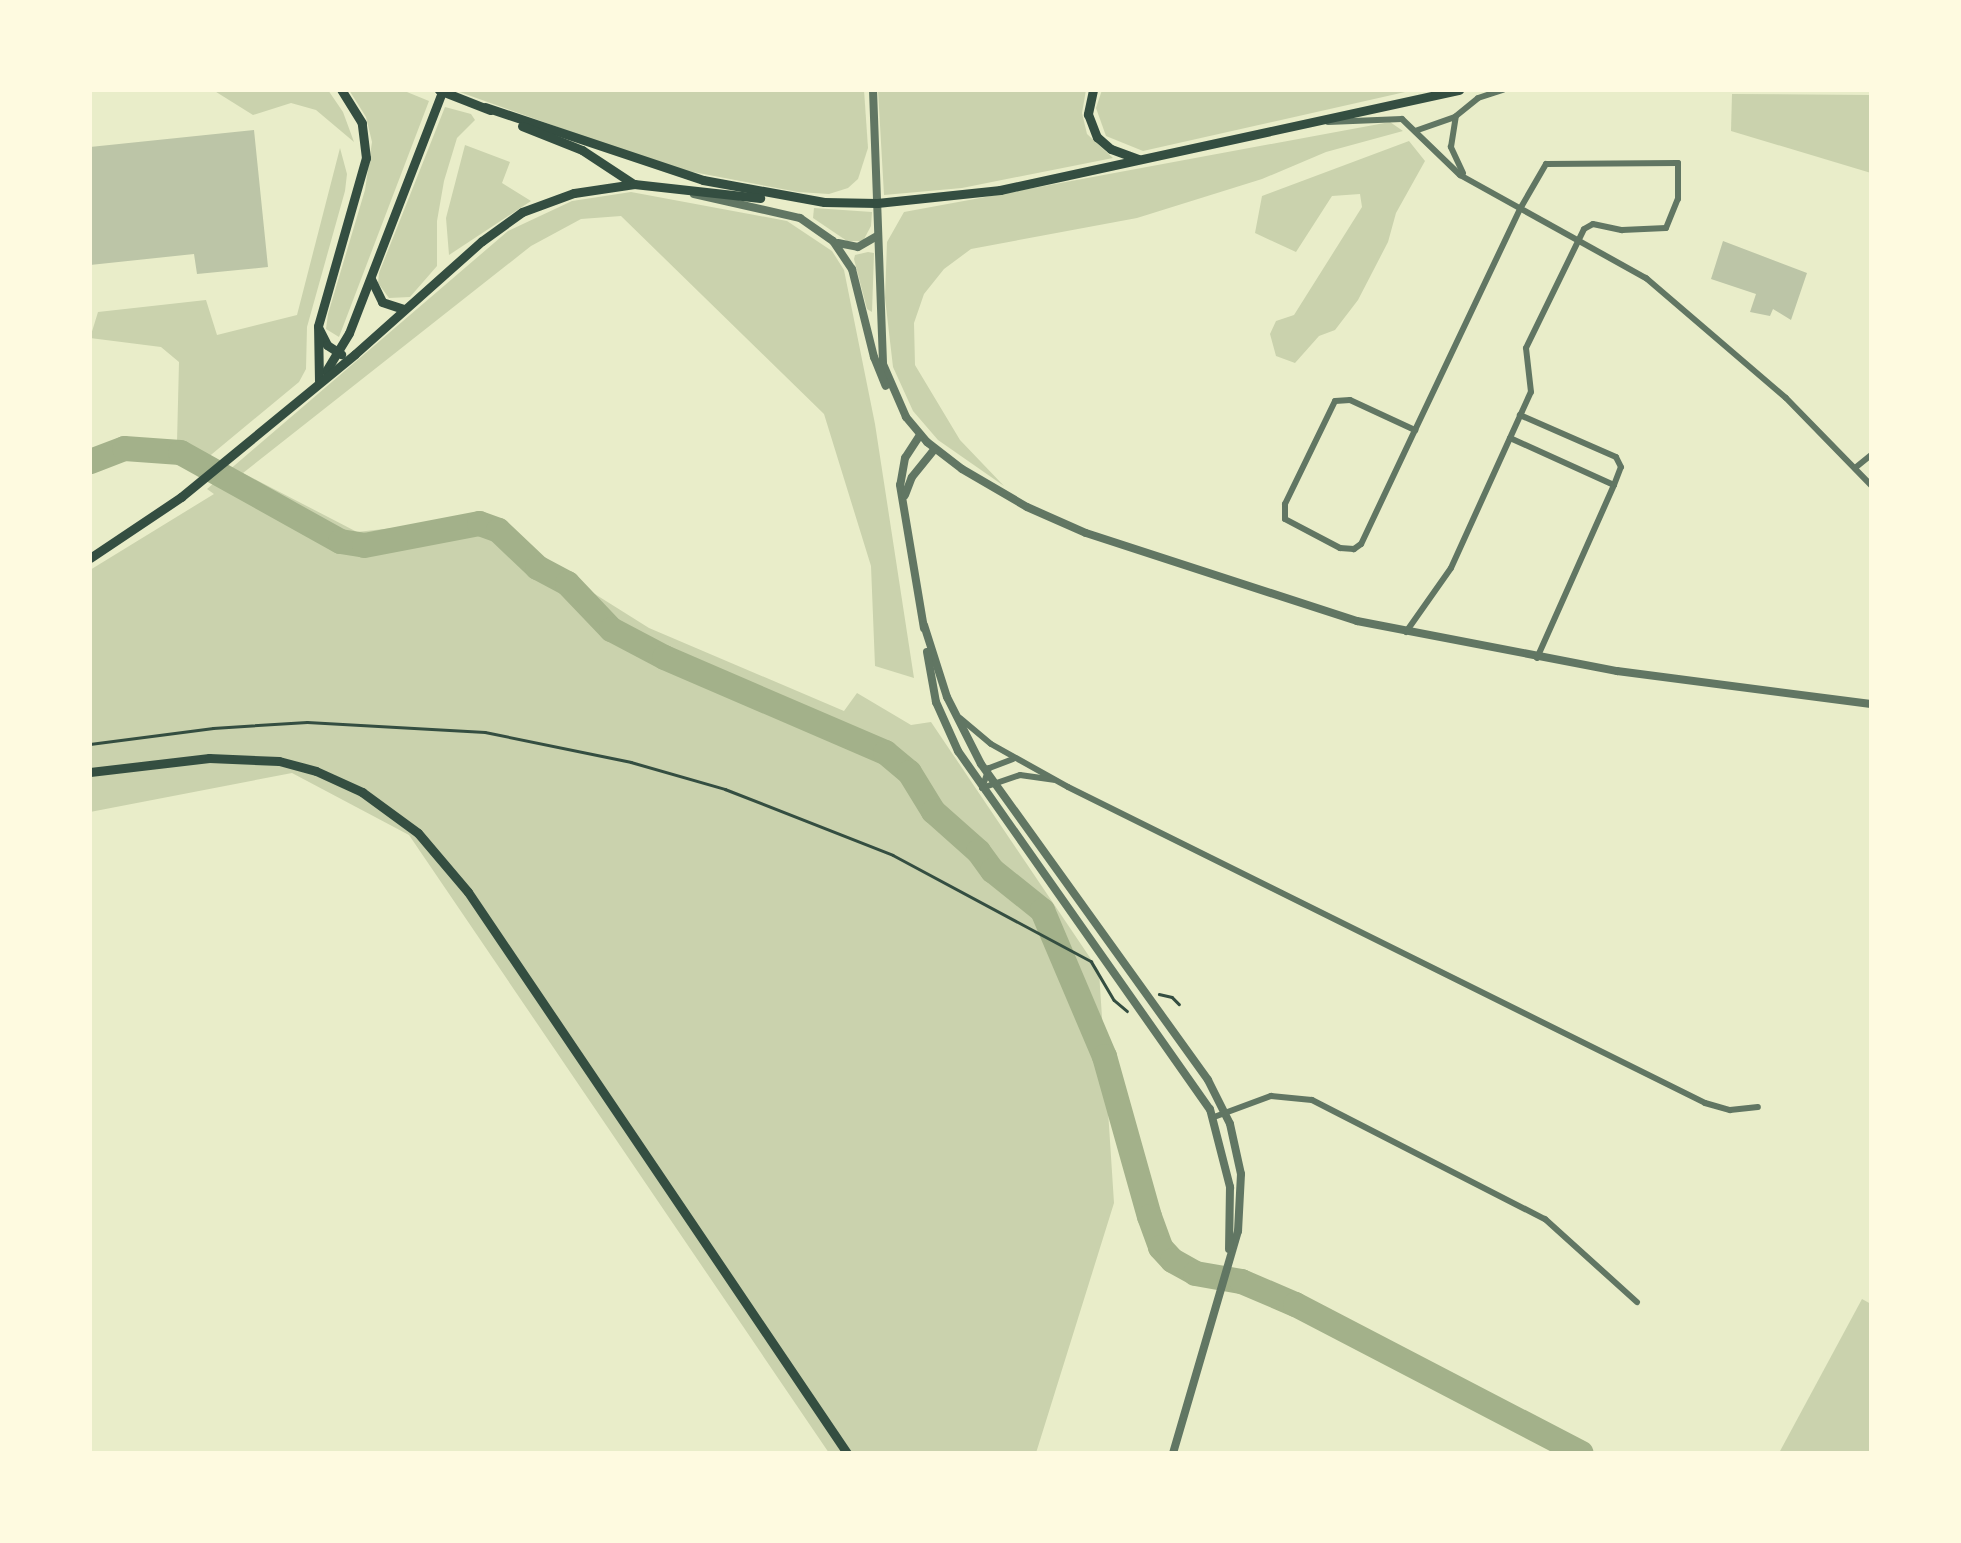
<!DOCTYPE html>
<html>
<head>
<meta charset="utf-8">
<style>
	body { margin:0 }
	#map { position:relative; width:1961px; height:1543px; overflow:hidden; background:#e9edc9; font-family:"Zilla Slab",serif }
	div>[style] { position:absolute }
	[style*='--x'] { left:calc(var(--x)*1px); top:calc(var(--y)*1px); width:calc(var(--w)*1px); rotate:calc(var(--a)*1deg) }
	.green>* { inset:0; background:#cad2ad }
	.river>* { height:25px; margin:-12.5px; padding:0 12.5px; transform-origin:12.5px; border-radius:12.5px; background:#a3b18a }
	.building>* { inset:0; background:#bcc5a7 }
	.path>* { height:2.5px; margin:-1.25px; padding:0 1.25px; transform-origin:1.25px; border-radius:1.25px; background:#344e41 }
	.minor>* { height:6px; margin:-3px; padding:0 3px; transform-origin:3px; border-radius:3px; background:#617663 }
	.tertiary>* { height:8px; margin:-4px; padding:0 4px; transform-origin:4px; border-radius:4px; background:#617663 }
	.secondary>* { height:9px; margin:-4.5px; padding:0 4.5px; transform-origin:4.5px; border-radius:4.5px; background:#344e41 }
	span { translate:-50% -50%; white-space:nowrap; text-align:center; line-height:1.15; -webkit-text-stroke:10px #fefae0; paint-order:stroke }
	.frame { position:absolute; inset:0; border:92px solid #fefae0; pointer-events:none }
</style>
</head>
<body>
<div id="map">
	<div class="green">
		<div style="clip-path:polygon(213px 90px,328px 90px,343px 112px,354px 142px,316px 110px,291px 103px,253px 115px)"></div>
		<div style="clip-path:polygon(349px 90px,402px 90px,429px 101px,339px 337px,326px 329px,328px 314px,365px 190px,372px 142px,366px 117px)"></div>
		<div style="clip-path:polygon(454px 90px,864px 90px,868px 148px,858px 179px,848px 188px,829px 194px,798px 192px,672px 168px)"></div>
		<div style="clip-path:polygon(878px 90px,1086px 90px,1082px 113px,1087px 134px,1113px 158px,962px 188px,884px 195px)"></div>
		<div style="clip-path:polygon(1102px 90px,1414px 90px,1143px 151px,1106px 136px,1096px 108px)"></div>
		<div style="clip-path:polygon(1732px 94px,1871px 95px,1871px 173px,1731px 131px)"></div>
		<div style="clip-path:polygon(445px 107px,471px 114px,475px 120px,457px 138px,444px 181px,437px 221px,437px 266px,410px 297px,389px 298px,378px 283px,379px 273px)"></div>
		<div style="clip-path:polygon(1390px 122px,1403px 131px,1326px 152px,1262px 179px,1137px 218px,971px 249px,944px 269px,924px 294px,914px 323px,915px 365px,960px 440px,1004px 486px,938px 440px,913px 411px,893px 367px,885px 298px,887px 242px,904px 212px)"></div>
		<div style="clip-path:polygon(1409px 141px,1425px 161px,1396px 213px,1388px 242px,1358px 300px,1335px 330px,1319px 336px,1295px 363px,1276px 356px,1270px 334px,1276px 321px,1294px 315px,1362px 207px,1360px 194px,1332px 196px,1296px 252px,1255px 233px,1262px 196px)"></div>
		<div style="clip-path:polygon(465px 145px,510px 162px,502px 183px,531px 201px,449px 255px,446px 218px)"></div>
		<div style="clip-path:polygon(340px 148px,347px 174px,345px 191px,307px 327px,306px 369px,299px 382px,206px 459px,177px 442px,179px 362px,161px 347px,90px 338px,98px 312px,206px 300px,217px 335px,297px 315px)"></div>
		<div style="clip-path:polygon(631px 192px,787px 221px,832px 251px,844px 270px,875px 424px,914px 678px,875px 666px,871px 566px,824px 414px,621px 216px,581px 219px,531px 246px,243px 473px,357px 532px,492px 517px,539px 559px,649px 628px,844px 711px,857px 693px,911px 725px,931px 722px,1099px 971px,1114px 1203px,1036px 1453px,829px 1453px,409px 835px,292px 773px,90px 812px,90px 570px,214px 494px,207px 489px,508px 231px,572px 201px)"></div>
		<div style="clip-path:polygon(814px 208px,872px 212px,871px 226px,863px 241px,847px 241px,813px 218px)"></div>
		<div style="clip-path:polygon(868px 252px,874px 253px,872px 312px,867px 309px,854px 259px,855px 255px)"></div>
		<div style="clip-path:polygon(1862px 1299px,1871px 1304px,1871px 1453px,1779px 1453px)"></div>
	</div>
	<div class="river">
		<div style="--x:90;--y:461;--w:36;--a:-21"></div>
		<div style="--x:124;--y:448;--w:56;--a:4.1"></div>
		<div style="--x:180;--y:452;--w:183;--a:29.1"></div>
		<div style="--x:340;--y:541;--w:24;--a:9"></div>
		<div style="--x:364;--y:545;--w:117;--a:-10.8"></div>
		<div style="--x:479;--y:523;--w:20;--a:20"></div>
		<div style="--x:498;--y:530;--w:54;--a:43.5"></div>
		<div style="--x:537;--y:567;--w:34;--a:28"></div>
		<div style="--x:567;--y:583;--w:64;--a:46.3"></div>
		<div style="--x:611;--y:629;--w:60;--a:27.8"></div>
		<div style="--x:664;--y:657;--w:241;--a:23.3"></div>
		<div style="--x:885;--y:752;--w:31;--a:40"></div>
		<div style="--x:909;--y:772;--w:46;--a:58.4"></div>
		<div style="--x:933;--y:811;--w:60;--a:41.6"></div>
		<div style="--x:978;--y:851;--w:24;--a:54"></div>
		<div style="--x:992;--y:870;--w:64;--a:38.7"></div>
		<div style="--x:1042;--y:910;--w:159;--a:67"></div>
		<div style="--x:1104;--y:1056;--w:166;--a:74.3"></div>
		<div style="--x:1149;--y:1216;--w:33;--a:70"></div>
		<div style="--x:1160;--y:1247;--w:18;--a:47"></div>
		<div style="--x:1172;--y:1260;--w:26;--a:29"></div>
		<div style="--x:1195;--y:1273;--w:47;--a:9.9"></div>
		<div style="--x:1241;--y:1281;--w:59;--a:23.1"></div>
		<div style="--x:1295;--y:1304;--w:322;--a:27.5"></div>
	</div>
	<div class="building">
		<div style="clip-path:polygon(254px 130px,268px 267px,197px 274px,194px 254px,90px 265px,90px 147px)"></div>
		<div style="clip-path:polygon(1723px 241px,1807px 273px,1791px 320px,1773px 309px,1770px 316px,1750px 312px,1756px 294px,1711px 279px)"></div>
	</div>
	<div class="path">
		<div style="--x:90;--y:744;--w:124;--a:-7.4"></div>
		<div style="--x:213;--y:728;--w:94;--a:-3.7"></div>
		<div style="--x:307;--y:722;--w:178;--a:3.2"></div>
		<div style="--x:485;--y:732;--w:149;--a:11.6"></div>
		<div style="--x:631;--y:762;--w:98;--a:16"></div>
		<div style="--x:725;--y:789;--w:180;--a:21.4"></div>
		<div style="--x:893;--y:855;--w:225;--a:28.2"></div>
		<div style="--x:1091;--y:961;--w:45;--a:59.5"></div>
		<div style="--x:1114;--y:1000;--w:17;--a:40"></div>
		<div style="--x:1159;--y:994;--w:13;--a:13"></div>
		<div style="--x:1172;--y:997;--w:10;--a:45"></div>
	</div>
	<div class="minor">
		<div style="--x:1328;--y:122;--w:74;--a:-2.3"></div>
		<div style="--x:1402;--y:119;--w:81;--a:44"></div>
		<div style="--x:1460;--y:175;--w:213;--a:29"></div>
		<div style="--x:1646;--y:278;--w:184;--a:40.6"></div>
		<div style="--x:1786;--y:398;--w:122;--a:45.7"></div>
		<div style="--x:1415;--y:131;--w:42;--a:-19.3"></div>
		<div style="--x:1463;--y:173;--w:29;--a:-115"></div>
		<div style="--x:1451;--y:147;--w:31;--a:-81"></div>
		<div style="--x:1456;--y:116;--w:28;--a:-39"></div>
		<div style="--x:1478;--y:98;--w:26;--a:-18"></div>
		<div style="--x:1510;--y:438;--w:114;--a:24.3"></div>
		<div style="--x:1614;--y:485;--w:19;--a:-69"></div>
		<div style="--x:1621;--y:467;--w:11;--a:-117"></div>
		<div style="--x:1616;--y:457;--w:105;--a:-156.4"></div>
		<div style="--x:1855;--y:468;--w:21;--a:-39"></div>
		<div style="--x:1406;--y:632;--w:78;--a:-54.9"></div>
		<div style="--x:1451;--y:568;--w:193;--a:-65.6"></div>
		<div style="--x:1531;--y:392;--w:44;--a:-96.5"></div>
		<div style="--x:1526;--y:348;--w:132;--a:-64"></div>
		<div style="--x:1584;--y:229;--w:10;--a:-29"></div>
		<div style="--x:1593;--y:224;--w:30;--a:12"></div>
		<div style="--x:1622;--y:230;--w:44;--a:-2.6"></div>
		<div style="--x:1666;--y:228;--w:31;--a:-68"></div>
		<div style="--x:1678;--y:199;--w:36;--a:-90"></div>
		<div style="--x:1678;--y:163;--w:132;--a:179.6"></div>
		<div style="--x:1546;--y:164;--w:52;--a:120"></div>
		<div style="--x:1520;--y:209;--w:245;--a:115.4"></div>
		<div style="--x:1415;--y:430;--w:126;--a:115.3"></div>
		<div style="--x:1361;--y:544;--w:9;--a:144"></div>
		<div style="--x:1354;--y:549;--w:14;--a:-176"></div>
		<div style="--x:1340;--y:548;--w:62;--a:-152.2"></div>
		<div style="--x:1285;--y:519;--w:15;--a:-90"></div>
		<div style="--x:1285;--y:504;--w:114;--a:-64.1"></div>
		<div style="--x:1335;--y:401;--w:15;--a:-4"></div>
		<div style="--x:1350;--y:400;--w:72;--a:24.8"></div>
		<div style="--x:1537;--y:658;--w:189;--a:-66"></div>
		<div style="--x:960;--y:718;--w:40;--a:40"></div>
		<div style="--x:991;--y:744;--w:88;--a:29.2"></div>
		<div style="--x:1068;--y:787;--w:711;--a:26.38"></div>
		<div style="--x:1705;--y:1103;--w:26;--a:16"></div>
		<div style="--x:1730;--y:1110;--w:28;--a:-6"></div>
		<div style="--x:1013;--y:759;--w:26;--a:159"></div>
		<div style="--x:989;--y:768;--w:21;--a:109"></div>
		<div style="--x:982;--y:788;--w:40;--a:-18.9"></div>
		<div style="--x:1020;--y:775;--w:34;--a:8"></div>
		<div style="--x:1214;--y:1117;--w:61;--a:-20.2"></div>
		<div style="--x:1271;--y:1096;--w:41;--a:5.6"></div>
		<div style="--x:1312;--y:1100;--w:262;--a:27.1"></div>
		<div style="--x:1545;--y:1219;--w:124;--a:42.1"></div>
	</div>
	<div class="tertiary">
		<div style="--x:873;--y:90;--w:274;--a:87.9"></div>
		<div style="--x:883;--y:364;--w:58;--a:66.5"></div>
		<div style="--x:906;--y:417;--w:33;--a:50"></div>
		<div style="--x:927;--y:442;--w:44;--a:37.6"></div>
		<div style="--x:962;--y:469;--w:75;--a:30.3"></div>
		<div style="--x:1027;--y:507;--w:64;--a:23.8"></div>
		<div style="--x:1086;--y:533;--w:285;--a:18"></div>
		<div style="--x:1357;--y:621;--w:265;--a:10.9"></div>
		<div style="--x:1617;--y:671;--w:256;--a:7.4"></div>
		<div style="--x:694;--y:194;--w:109;--a:12.8"></div>
		<div style="--x:800;--y:218;--w:40;--a:34.9"></div>
		<div style="--x:833;--y:241;--w:34;--a:56"></div>
		<div style="--x:852;--y:269;--w:91;--a:76"></div>
		<div style="--x:874;--y:357;--w:31;--a:68"></div>
		<div style="--x:838;--y:243;--w:20;--a:11"></div>
		<div style="--x:858;--y:247;--w:22;--a:-30"></div>
		<div style="--x:920;--y:435;--w:27;--a:123"></div>
		<div style="--x:905;--y:458;--w:27;--a:100"></div>
		<div style="--x:900;--y:485;--w:145;--a:80.5"></div>
		<div style="--x:905;--y:495;--w:19;--a:-69"></div>
		<div style="--x:912;--y:477;--w:36;--a:-51"></div>
		<div style="--x:924;--y:625;--w:76;--a:72.3"></div>
		<div style="--x:947;--y:697;--w:75;--a:63.1"></div>
		<div style="--x:981;--y:764;--w:389;--a:54.3"></div>
		<div style="--x:1208;--y:1080;--w:49;--a:63.4"></div>
		<div style="--x:1230;--y:1124;--w:51;--a:77.6"></div>
		<div style="--x:1241;--y:1174;--w:57;--a:93"></div>
		<div style="--x:1238;--y:1231;--w:231;--a:106.3"></div>
		<div style="--x:927;--y:652;--w:51;--a:79.8"></div>
		<div style="--x:936;--y:702;--w:54;--a:65.8"></div>
		<div style="--x:958;--y:751;--w:438;--a:54.9"></div>
		<div style="--x:1210;--y:1109;--w:81;--a:75.6"></div>
		<div style="--x:1230;--y:1187;--w:62;--a:90.9"></div>
	</div>
	<div class="secondary">
		<div style="--x:439;--y:90;--w:55;--a:21.4"></div>
		<div style="--x:1093;--y:90;--w:25;--a:102"></div>
		<div style="--x:1088;--y:114;--w:25;--a:69"></div>
		<div style="--x:1097;--y:137;--w:18;--a:41"></div>
		<div style="--x:1111;--y:149;--w:29;--a:20"></div>
		<div style="--x:485;--y:107;--w:230;--a:18.5"></div>
		<div style="--x:703;--y:180;--w:123;--a:10.3"></div>
		<div style="--x:824;--y:202;--w:53;--a:1.1"></div>
		<div style="--x:877;--y:203;--w:124;--a:-6"></div>
		<div style="--x:1000;--y:190;--w:470;--a:-12.3"></div>
		<div style="--x:522;--y:126;--w:65;--a:21.8"></div>
		<div style="--x:582;--y:150;--w:60;--a:33.4"></div>
		<div style="--x:371;--y:279;--w:25;--a:64"></div>
		<div style="--x:382;--y:302;--w:23;--a:18"></div>
		<div style="--x:319;--y:329;--w:18;--a:63"></div>
		<div style="--x:327;--y:345;--w:17;--a:33"></div>
		<div style="--x:326;--y:371;--w:44;--a:-58.8"></div>
		<div style="--x:349;--y:333;--w:261;--a:-68.9"></div>
		<div style="--x:319;--y:381;--w:55;--a:-91"></div>
		<div style="--x:318;--y:326;--w:175;--a:-74.1"></div>
		<div style="--x:366;--y:158;--w:35;--a:-97"></div>
		<div style="--x:362;--y:123;--w:39;--a:-122"></div>
		<div style="--x:90;--y:558;--w:110;--a:-33.8"></div>
		<div style="--x:181;--y:497;--w:225;--a:-39.4"></div>
		<div style="--x:355;--y:354;--w:170;--a:-41.7"></div>
		<div style="--x:482;--y:241;--w:49;--a:-35.9"></div>
		<div style="--x:522;--y:212;--w:55;--a:-20.1"></div>
		<div style="--x:574;--y:193;--w:61;--a:-8.5"></div>
		<div style="--x:634;--y:184;--w:127;--a:6.3"></div>
		<div style="--x:90;--y:772;--w:120;--a:-6.7"></div>
		<div style="--x:209;--y:758;--w:70;--a:2.5"></div>
		<div style="--x:279;--y:761;--w:38;--a:15"></div>
		<div style="--x:316;--y:771;--w:51;--a:24.5"></div>
		<div style="--x:362;--y:792;--w:69;--a:36.2"></div>
		<div style="--x:418;--y:833;--w:77;--a:49.7"></div>
		<div style="--x:468;--y:892;--w:677;--a:55.96"></div>
	</div>
	<div class="frame"></div>
</div>
</body>
</html>
